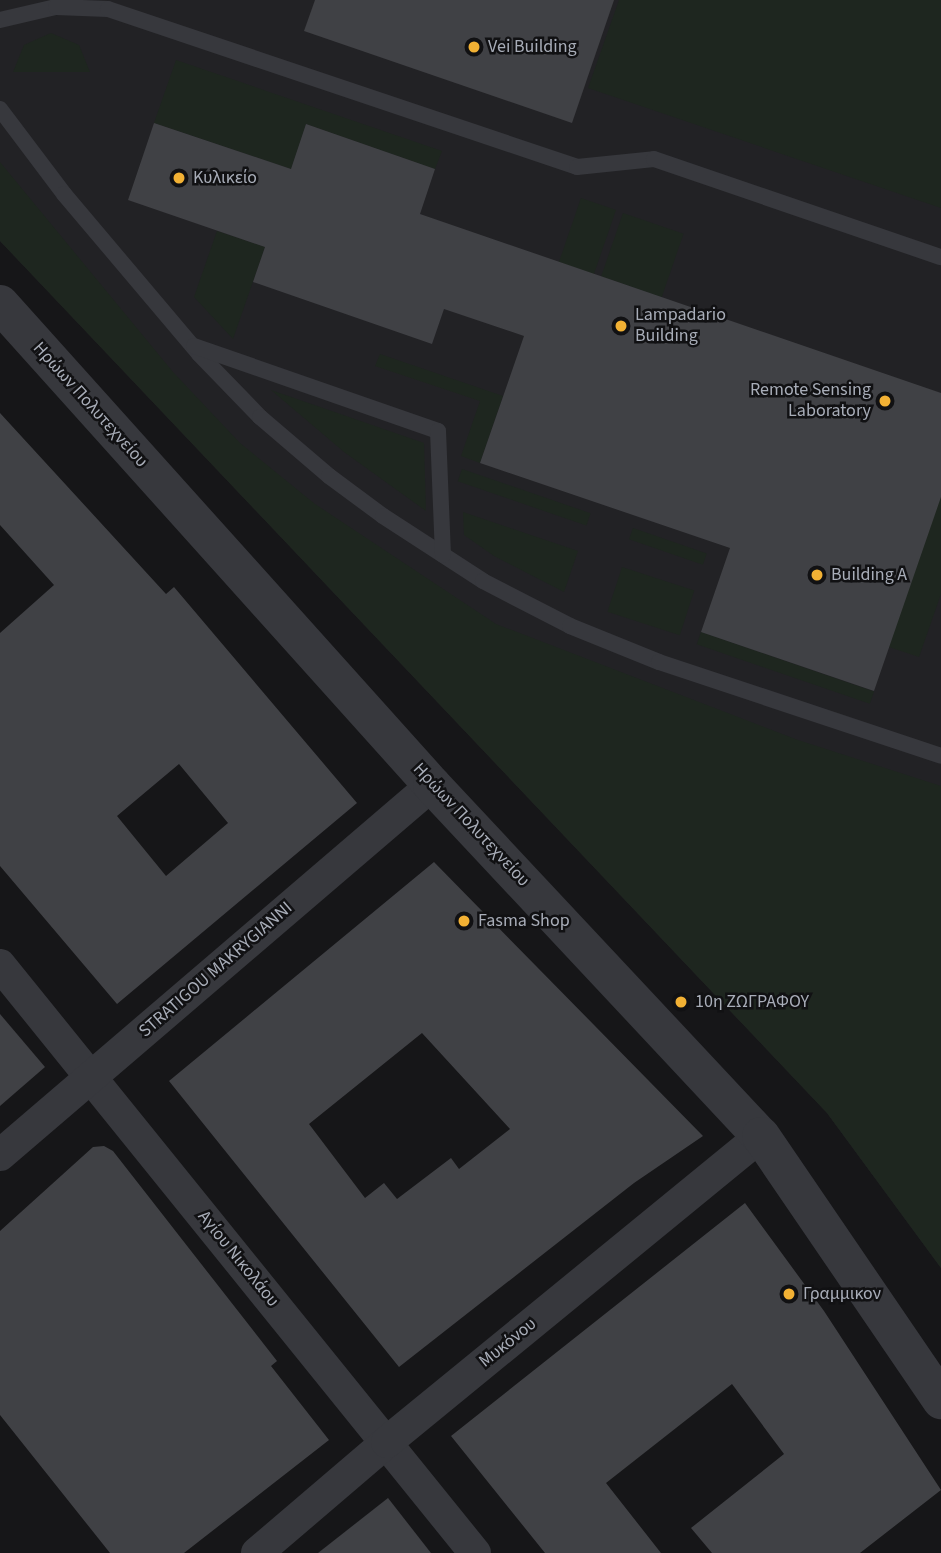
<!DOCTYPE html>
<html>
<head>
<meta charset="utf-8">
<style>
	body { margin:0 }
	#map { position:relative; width:941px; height:1553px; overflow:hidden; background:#161618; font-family:"Source Sans 3",sans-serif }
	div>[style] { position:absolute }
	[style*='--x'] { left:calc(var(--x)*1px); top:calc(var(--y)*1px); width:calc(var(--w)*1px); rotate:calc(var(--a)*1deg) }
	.built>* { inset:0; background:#222225 }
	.green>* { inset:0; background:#1e261f; transform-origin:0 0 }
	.building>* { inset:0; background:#404145 }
	.service>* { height:16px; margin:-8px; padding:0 8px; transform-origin:8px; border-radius:8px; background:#37383d }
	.minor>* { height:32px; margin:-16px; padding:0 16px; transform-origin:16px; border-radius:16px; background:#37383d }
	.tertiary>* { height:38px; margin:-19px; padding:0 19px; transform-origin:19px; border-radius:19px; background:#37383d }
	.dots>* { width:19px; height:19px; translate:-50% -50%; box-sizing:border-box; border:4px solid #111113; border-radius:50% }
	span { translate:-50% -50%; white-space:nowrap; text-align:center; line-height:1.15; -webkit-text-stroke:5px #111113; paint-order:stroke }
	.poi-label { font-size:18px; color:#a8adb8 }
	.left { translate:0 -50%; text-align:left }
	.right { translate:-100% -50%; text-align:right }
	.street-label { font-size:18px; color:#a8adb8 }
</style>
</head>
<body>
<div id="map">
	<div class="built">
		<div style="clip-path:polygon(0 0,941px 0,941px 1268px,827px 1113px,0 241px)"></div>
	</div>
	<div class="green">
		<div style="clip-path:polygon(619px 0,941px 0,941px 208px,588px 88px)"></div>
		<div style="clip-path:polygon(51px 33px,79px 45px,90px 72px,13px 72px,24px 45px)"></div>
		<div style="clip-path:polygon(176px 60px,442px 151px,435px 169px,306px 124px,291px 169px,154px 123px)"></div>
		<div style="clip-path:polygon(0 162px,173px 372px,240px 443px,315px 504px,496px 624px,798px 740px,941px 786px,941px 1268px,827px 1113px,0 241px)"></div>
		<div style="left:581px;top:198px;width:37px;height:68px;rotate:19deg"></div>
		<div style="left:623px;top:213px;width:64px;height:67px;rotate:19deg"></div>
		<div style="clip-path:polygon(217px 231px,265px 247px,233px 339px,194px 297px)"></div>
		<div style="clip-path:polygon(380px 354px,503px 396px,480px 463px,461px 456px,480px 401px,375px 366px)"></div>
		<div style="clip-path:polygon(271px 390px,424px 443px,426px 511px,344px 452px)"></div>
		<div style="left:462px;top:469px;width:136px;height:13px;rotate:19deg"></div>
		<div style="clip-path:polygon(941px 480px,941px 594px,919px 657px,889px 647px)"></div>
		<div style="clip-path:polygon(463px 512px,578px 551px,564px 592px,494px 556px,464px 535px)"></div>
		<div style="left:633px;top:528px;width:78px;height:12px;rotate:19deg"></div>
		<div style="left:622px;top:567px;width:76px;height:47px;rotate:18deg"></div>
		<div style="left:701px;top:632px;width:183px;height:13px;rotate:19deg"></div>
	</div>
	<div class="building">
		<div style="clip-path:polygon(315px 0,614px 0,572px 123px,304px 31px)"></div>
		<div style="clip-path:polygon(154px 123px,291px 169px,306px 124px,435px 169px,420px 214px,941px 393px,941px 497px,874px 691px,701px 632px,730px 548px,480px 463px,524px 336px,444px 309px,432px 344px,253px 282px,265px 247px,128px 200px)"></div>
		<div style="clip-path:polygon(evenodd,0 413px,166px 594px,174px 587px,357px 803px,117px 1004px,0 866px,0 633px,54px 585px,0 525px,0 413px,179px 764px,228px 823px,166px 876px,117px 816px,179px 764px)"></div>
		<div style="clip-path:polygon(evenodd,434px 862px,703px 1136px,634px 1183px,399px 1367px,169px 1081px,434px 862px,422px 1033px,510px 1129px,459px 1169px,451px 1158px,397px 1199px,384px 1183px,365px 1198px,309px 1124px,422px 1033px)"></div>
		<div style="clip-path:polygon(0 1014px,45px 1067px,0 1106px)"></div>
		<div style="clip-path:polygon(104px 1146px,113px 1151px,277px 1361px,271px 1366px,329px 1440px,184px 1553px,110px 1553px,0 1415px,0 1231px,93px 1147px)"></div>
		<div style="clip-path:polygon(745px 1203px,824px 1311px,941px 1490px,860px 1553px,712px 1553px,691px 1528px,784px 1454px,732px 1384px,606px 1483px,661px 1553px,545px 1553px,451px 1436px)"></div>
		<div style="clip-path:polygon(388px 1498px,431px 1553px,318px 1553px)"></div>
	</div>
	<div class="service">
		<div style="--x:0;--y:20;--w:57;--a:-13.1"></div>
		<div style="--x:56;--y:7;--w:52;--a:2.2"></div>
		<div style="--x:108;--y:9;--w:495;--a:18.6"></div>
		<div style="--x:577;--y:167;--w:77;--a:-5.9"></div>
		<div style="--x:654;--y:159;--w:303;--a:18.9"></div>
		<div style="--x:0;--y:109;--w:106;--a:53"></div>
		<div style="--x:64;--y:194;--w:209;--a:49.8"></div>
		<div style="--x:199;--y:354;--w:88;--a:45.9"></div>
		<div style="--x:260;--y:417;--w:91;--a:40.5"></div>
		<div style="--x:329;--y:476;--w:67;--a:36.5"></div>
		<div style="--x:383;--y:516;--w:119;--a:33"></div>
		<div style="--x:483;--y:581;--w:98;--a:27.3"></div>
		<div style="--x:570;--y:626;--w:96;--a:22"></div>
		<div style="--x:659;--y:662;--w:297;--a:18.4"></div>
		<div style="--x:194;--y:346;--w:258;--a:19.2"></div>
		<div style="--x:438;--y:431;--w:124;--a:87.7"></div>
	</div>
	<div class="minor">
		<div style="--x:0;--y:965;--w:756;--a:51.07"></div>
		<div style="--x:0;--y:1155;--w:569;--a:-40.58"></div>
		<div style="--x:257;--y:1553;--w:171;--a:-40.5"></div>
		<div style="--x:387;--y:1442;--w:483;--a:-39.3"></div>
	</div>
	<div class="tertiary">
		<div style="--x:0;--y:304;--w:647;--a:48.07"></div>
		<div style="--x:432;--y:785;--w:481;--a:46.9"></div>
		<div style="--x:761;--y:1136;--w:320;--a:55.7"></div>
	</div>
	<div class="dots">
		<div style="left:474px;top:47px;background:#f2b134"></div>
		<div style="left:179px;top:178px;background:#f2b134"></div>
		<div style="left:621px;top:326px;background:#f2b134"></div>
		<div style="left:885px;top:401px;background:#f2b134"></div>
		<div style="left:817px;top:575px;background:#f2b134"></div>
		<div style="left:464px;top:921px;background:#f2b134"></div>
		<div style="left:681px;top:1002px;background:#f2b134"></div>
		<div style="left:789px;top:1294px;background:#f2b134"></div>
	</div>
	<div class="poi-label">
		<span class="left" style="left:488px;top:47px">Vei Building</span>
		<span class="left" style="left:193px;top:178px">Κυλικείο</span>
		<span class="left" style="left:635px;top:326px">Lampadario<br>Building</span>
		<span class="right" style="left:871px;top:401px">Remote Sensing<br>Laboratory</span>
		<span class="left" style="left:831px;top:575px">Building A</span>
		<span class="left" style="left:478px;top:921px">Fasma Shop</span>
		<span class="left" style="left:695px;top:1002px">10η ΖΩΓΡΑΦΟΥ</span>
		<span class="left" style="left:803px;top:1294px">Γραμμικον</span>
	</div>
	<div class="street-label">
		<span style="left:90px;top:405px;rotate:48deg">Ηρώων Πολυτεχνείου</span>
		<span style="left:471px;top:825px;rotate:47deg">Ηρώων Πολυτεχνείου</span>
		<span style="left:216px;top:970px;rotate:-41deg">STRATIGOU MAKRYGIANNI</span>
		<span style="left:238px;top:1259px;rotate:51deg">Αγίου Νικολάου</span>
		<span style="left:508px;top:1343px;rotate:-39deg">Μυκόνου</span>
	</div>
</div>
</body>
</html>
